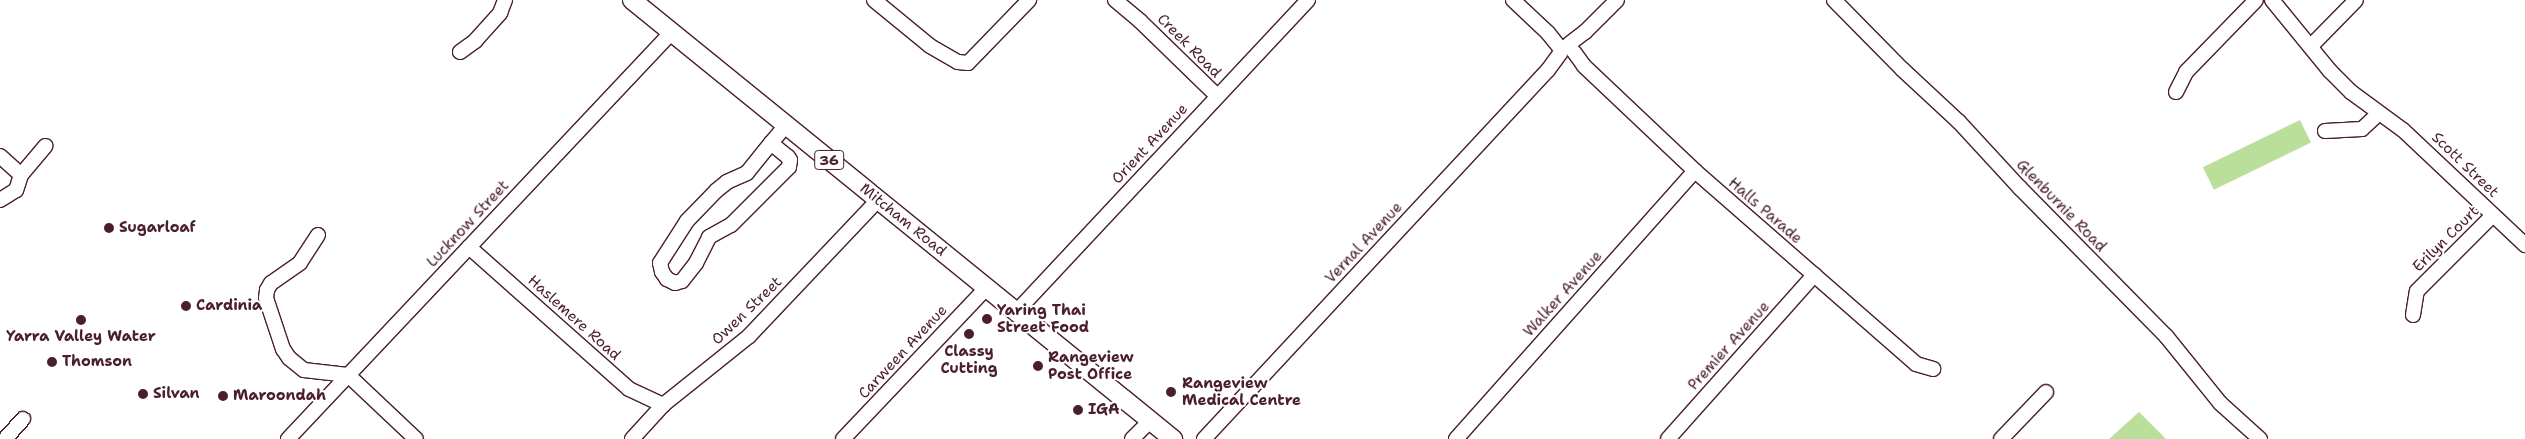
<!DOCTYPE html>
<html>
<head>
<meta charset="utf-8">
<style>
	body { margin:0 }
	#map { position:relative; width:2525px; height:439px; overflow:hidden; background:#fff; font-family:"Shantell Sans",sans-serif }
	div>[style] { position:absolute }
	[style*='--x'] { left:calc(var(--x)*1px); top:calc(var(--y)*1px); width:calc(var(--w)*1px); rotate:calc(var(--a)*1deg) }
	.green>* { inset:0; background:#badf9a; transform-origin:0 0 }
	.roads { filter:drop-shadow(1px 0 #4a1f2b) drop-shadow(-1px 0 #4a1f2b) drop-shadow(0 1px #4a1f2b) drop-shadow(0 -1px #4a1f2b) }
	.minor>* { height:14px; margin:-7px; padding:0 7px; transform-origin:7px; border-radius:7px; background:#fff }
	.major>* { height:18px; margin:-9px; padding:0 9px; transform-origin:9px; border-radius:9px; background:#fff }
	.dots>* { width:14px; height:14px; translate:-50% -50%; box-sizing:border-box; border:2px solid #fff; border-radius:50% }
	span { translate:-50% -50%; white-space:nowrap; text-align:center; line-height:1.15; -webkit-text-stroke:4px #fff; paint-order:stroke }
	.shield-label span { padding:1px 4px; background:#fff; border:1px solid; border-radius:4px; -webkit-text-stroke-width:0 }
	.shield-label { font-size:14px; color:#4a1f2b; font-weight:700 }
	.street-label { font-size:15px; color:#4a1f2b }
	.poi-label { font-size:15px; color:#4a1f2b; font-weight:700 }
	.left { translate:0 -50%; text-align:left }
</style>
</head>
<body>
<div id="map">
	<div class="green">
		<div style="left:2300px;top:120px;width:25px;height:108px;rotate:64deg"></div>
		<div style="clip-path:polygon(2139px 412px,2166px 439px,2109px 439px)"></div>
	</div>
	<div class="roads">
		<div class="minor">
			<div style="--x:874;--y:0;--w:72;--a:39.4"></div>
			<div style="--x:930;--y:46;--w:32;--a:30"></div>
			<div style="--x:958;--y:62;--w:10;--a:6"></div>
			<div style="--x:968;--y:63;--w:88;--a:-45.9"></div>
			<div style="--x:1115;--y:0;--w:33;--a:40"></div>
			<div style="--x:1140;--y:21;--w:107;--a:44.2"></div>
			<div style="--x:1513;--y:0;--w:48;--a:43.3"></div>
			<div style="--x:1548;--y:33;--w:21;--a:51"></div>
			<div style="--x:1834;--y:0;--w:97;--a:45.4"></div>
			<div style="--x:1902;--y:69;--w:78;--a:42.9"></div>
			<div style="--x:1959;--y:122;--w:90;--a:47.3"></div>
			<div style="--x:2020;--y:188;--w:208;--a:45.4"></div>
			<div style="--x:2166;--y:336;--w:86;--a:51.1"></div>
			<div style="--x:2220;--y:403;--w:54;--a:42"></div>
			<div style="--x:2272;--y:0;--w:92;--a:50.8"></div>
			<div style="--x:2330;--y:71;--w:30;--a:45"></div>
			<div style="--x:2351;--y:92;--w:64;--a:36.2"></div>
			<div style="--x:2403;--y:130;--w:168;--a:43.3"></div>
			<div style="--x:1569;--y:44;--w:20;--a:-37"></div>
			<div style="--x:1585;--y:32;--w:45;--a:-45"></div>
			<div style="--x:2311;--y:46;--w:64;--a:-45.6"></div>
			<div style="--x:460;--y:52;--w:19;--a:-36"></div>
			<div style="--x:475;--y:41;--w:38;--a:-48"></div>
			<div style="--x:500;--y:13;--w:14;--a:-69"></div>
			<div style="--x:1574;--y:52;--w:17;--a:54"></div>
			<div style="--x:1584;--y:66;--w:153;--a:43.4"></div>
			<div style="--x:1695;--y:171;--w:293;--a:41.1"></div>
			<div style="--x:1916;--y:364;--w:18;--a:16"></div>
			<div style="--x:2176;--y:92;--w:22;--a:-63"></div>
			<div style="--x:2186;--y:72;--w:100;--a:-45.8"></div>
			<div style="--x:2325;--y:131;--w:37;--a:-3"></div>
			<div style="--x:2362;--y:129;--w:23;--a:-43"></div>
			<div style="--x:771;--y:143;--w:38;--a:129"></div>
			<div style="--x:747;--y:173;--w:22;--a:156"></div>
			<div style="--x:727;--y:182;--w:14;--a:141"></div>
			<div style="--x:716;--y:191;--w:42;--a:134"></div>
			<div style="--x:687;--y:221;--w:50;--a:122.7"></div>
			<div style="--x:660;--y:263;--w:9;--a:77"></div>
			<div style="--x:662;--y:272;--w:9;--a:54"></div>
			<div style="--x:667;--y:279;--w:9;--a:27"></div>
			<div style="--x:675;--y:283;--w:7;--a:-16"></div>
			<div style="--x:682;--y:281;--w:23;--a:-52"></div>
			<div style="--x:696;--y:263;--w:29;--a:-63"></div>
			<div style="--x:709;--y:237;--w:25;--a:-29"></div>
			<div style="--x:731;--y:225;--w:82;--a:-45"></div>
			<div style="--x:789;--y:167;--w:7;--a:-82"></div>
			<div style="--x:790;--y:160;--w:4;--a:-124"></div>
			<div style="--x:788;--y:157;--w:22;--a:-141"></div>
			<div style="--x:771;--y:143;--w:23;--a:-50"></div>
			<div style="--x:0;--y:156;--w:28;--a:42"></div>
			<div style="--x:21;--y:175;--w:16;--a:108"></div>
			<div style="--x:16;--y:190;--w:19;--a:148"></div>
			<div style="--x:21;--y:175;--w:38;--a:-50"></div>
			<div style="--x:318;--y:235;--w:33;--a:123"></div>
			<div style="--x:300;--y:263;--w:35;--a:145"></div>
			<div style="--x:271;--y:283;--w:8;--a:120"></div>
			<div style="--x:267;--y:290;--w:8;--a:97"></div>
			<div style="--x:266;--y:298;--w:54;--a:71.6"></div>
			<div style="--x:283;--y:349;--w:11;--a:56"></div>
			<div style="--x:289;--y:358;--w:19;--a:39"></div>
			<div style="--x:304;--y:370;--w:44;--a:6.5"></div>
			<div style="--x:348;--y:375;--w:93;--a:43.3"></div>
			<div style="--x:469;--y:247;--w:214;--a:41.6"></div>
			<div style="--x:629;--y:389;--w:38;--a:25"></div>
			<div style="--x:1017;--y:311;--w:426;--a:-46.9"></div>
			<div style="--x:2413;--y:315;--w:24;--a:-81"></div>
			<div style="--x:2417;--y:291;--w:107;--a:-45"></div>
			<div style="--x:5;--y:439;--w:27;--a:-48"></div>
			<div style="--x:288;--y:439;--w:560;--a:-46.67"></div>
			<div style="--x:632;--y:439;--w:46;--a:-47.6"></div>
			<div style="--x:663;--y:405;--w:110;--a:-38.7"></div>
			<div style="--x:749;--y:336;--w:187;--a:-46.5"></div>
			<div style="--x:843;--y:439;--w:209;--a:-46.5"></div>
			<div style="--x:1132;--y:439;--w:27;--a:-45"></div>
			<div style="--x:1204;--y:439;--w:504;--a:-47.01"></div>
			<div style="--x:1548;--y:70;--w:22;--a:-54"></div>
			<div style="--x:1456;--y:439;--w:359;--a:-48.3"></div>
			<div style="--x:1668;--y:439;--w:220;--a:-48.3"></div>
			<div style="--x:2001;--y:439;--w:65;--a:-46.2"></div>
		</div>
		<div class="major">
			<div style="--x:632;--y:0;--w:697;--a:39.06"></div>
		</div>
	</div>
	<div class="dots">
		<div style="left:109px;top:228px;background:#4a1f2b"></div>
		<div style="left:186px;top:306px;background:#4a1f2b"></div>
		<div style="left:987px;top:319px;background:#4a1f2b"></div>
		<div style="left:81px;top:320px;background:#4a1f2b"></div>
		<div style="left:969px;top:334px;background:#4a1f2b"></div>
		<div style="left:52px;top:362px;background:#4a1f2b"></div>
		<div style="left:1038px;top:366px;background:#4a1f2b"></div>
		<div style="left:1171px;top:392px;background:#4a1f2b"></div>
		<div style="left:143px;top:394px;background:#4a1f2b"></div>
		<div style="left:223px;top:396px;background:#4a1f2b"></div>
		<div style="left:1078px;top:410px;background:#4a1f2b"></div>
	</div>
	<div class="shield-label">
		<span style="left:829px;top:160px">36</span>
	</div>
	<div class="street-label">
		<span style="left:1189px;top:46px;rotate:45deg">Creek Road</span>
		<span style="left:1150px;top:144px;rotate:-47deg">Orient Avenue</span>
		<span style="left:2465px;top:165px;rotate:44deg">Scott Street</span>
		<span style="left:2061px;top:206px;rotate:46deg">Glenburnie Road</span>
		<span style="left:1765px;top:211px;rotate:41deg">Halls Parade</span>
		<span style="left:903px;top:220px;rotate:39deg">Mitcham Road</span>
		<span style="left:468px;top:224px;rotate:-47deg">Lucknow Street</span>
		<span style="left:2446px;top:239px;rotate:-45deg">Erilyn Court</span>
		<span style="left:1364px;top:243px;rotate:-47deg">Vernal Avenue</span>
		<span style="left:1563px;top:294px;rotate:-48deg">Walker Avenue</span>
		<span style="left:747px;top:311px;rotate:-44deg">Owen Street</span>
		<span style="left:574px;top:318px;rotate:42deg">Haslemere Road</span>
		<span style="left:1729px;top:346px;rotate:-48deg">Premier Avenue</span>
		<span style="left:903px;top:352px;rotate:-47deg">Carween Avenue</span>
	</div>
	<div class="poi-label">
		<span class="left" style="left:119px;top:228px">Sugarloaf</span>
		<span class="left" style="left:196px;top:306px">Cardinia</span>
		<span class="left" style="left:997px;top:319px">Yaring Thai<br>Street Food</span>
		<span style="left:81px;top:337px">Yarra Valley Water</span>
		<span style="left:969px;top:360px">Classy<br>Cutting</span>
		<span class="left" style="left:1048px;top:366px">Rangeview<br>Post Office</span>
		<span class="left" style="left:62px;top:362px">Thomson</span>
		<span class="left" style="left:1182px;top:392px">Rangeview<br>Medical Centre</span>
		<span class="left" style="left:153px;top:394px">Silvan</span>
		<span class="left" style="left:233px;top:396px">Maroondah</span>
		<span class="left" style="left:1088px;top:410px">IGA</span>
	</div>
</div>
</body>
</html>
